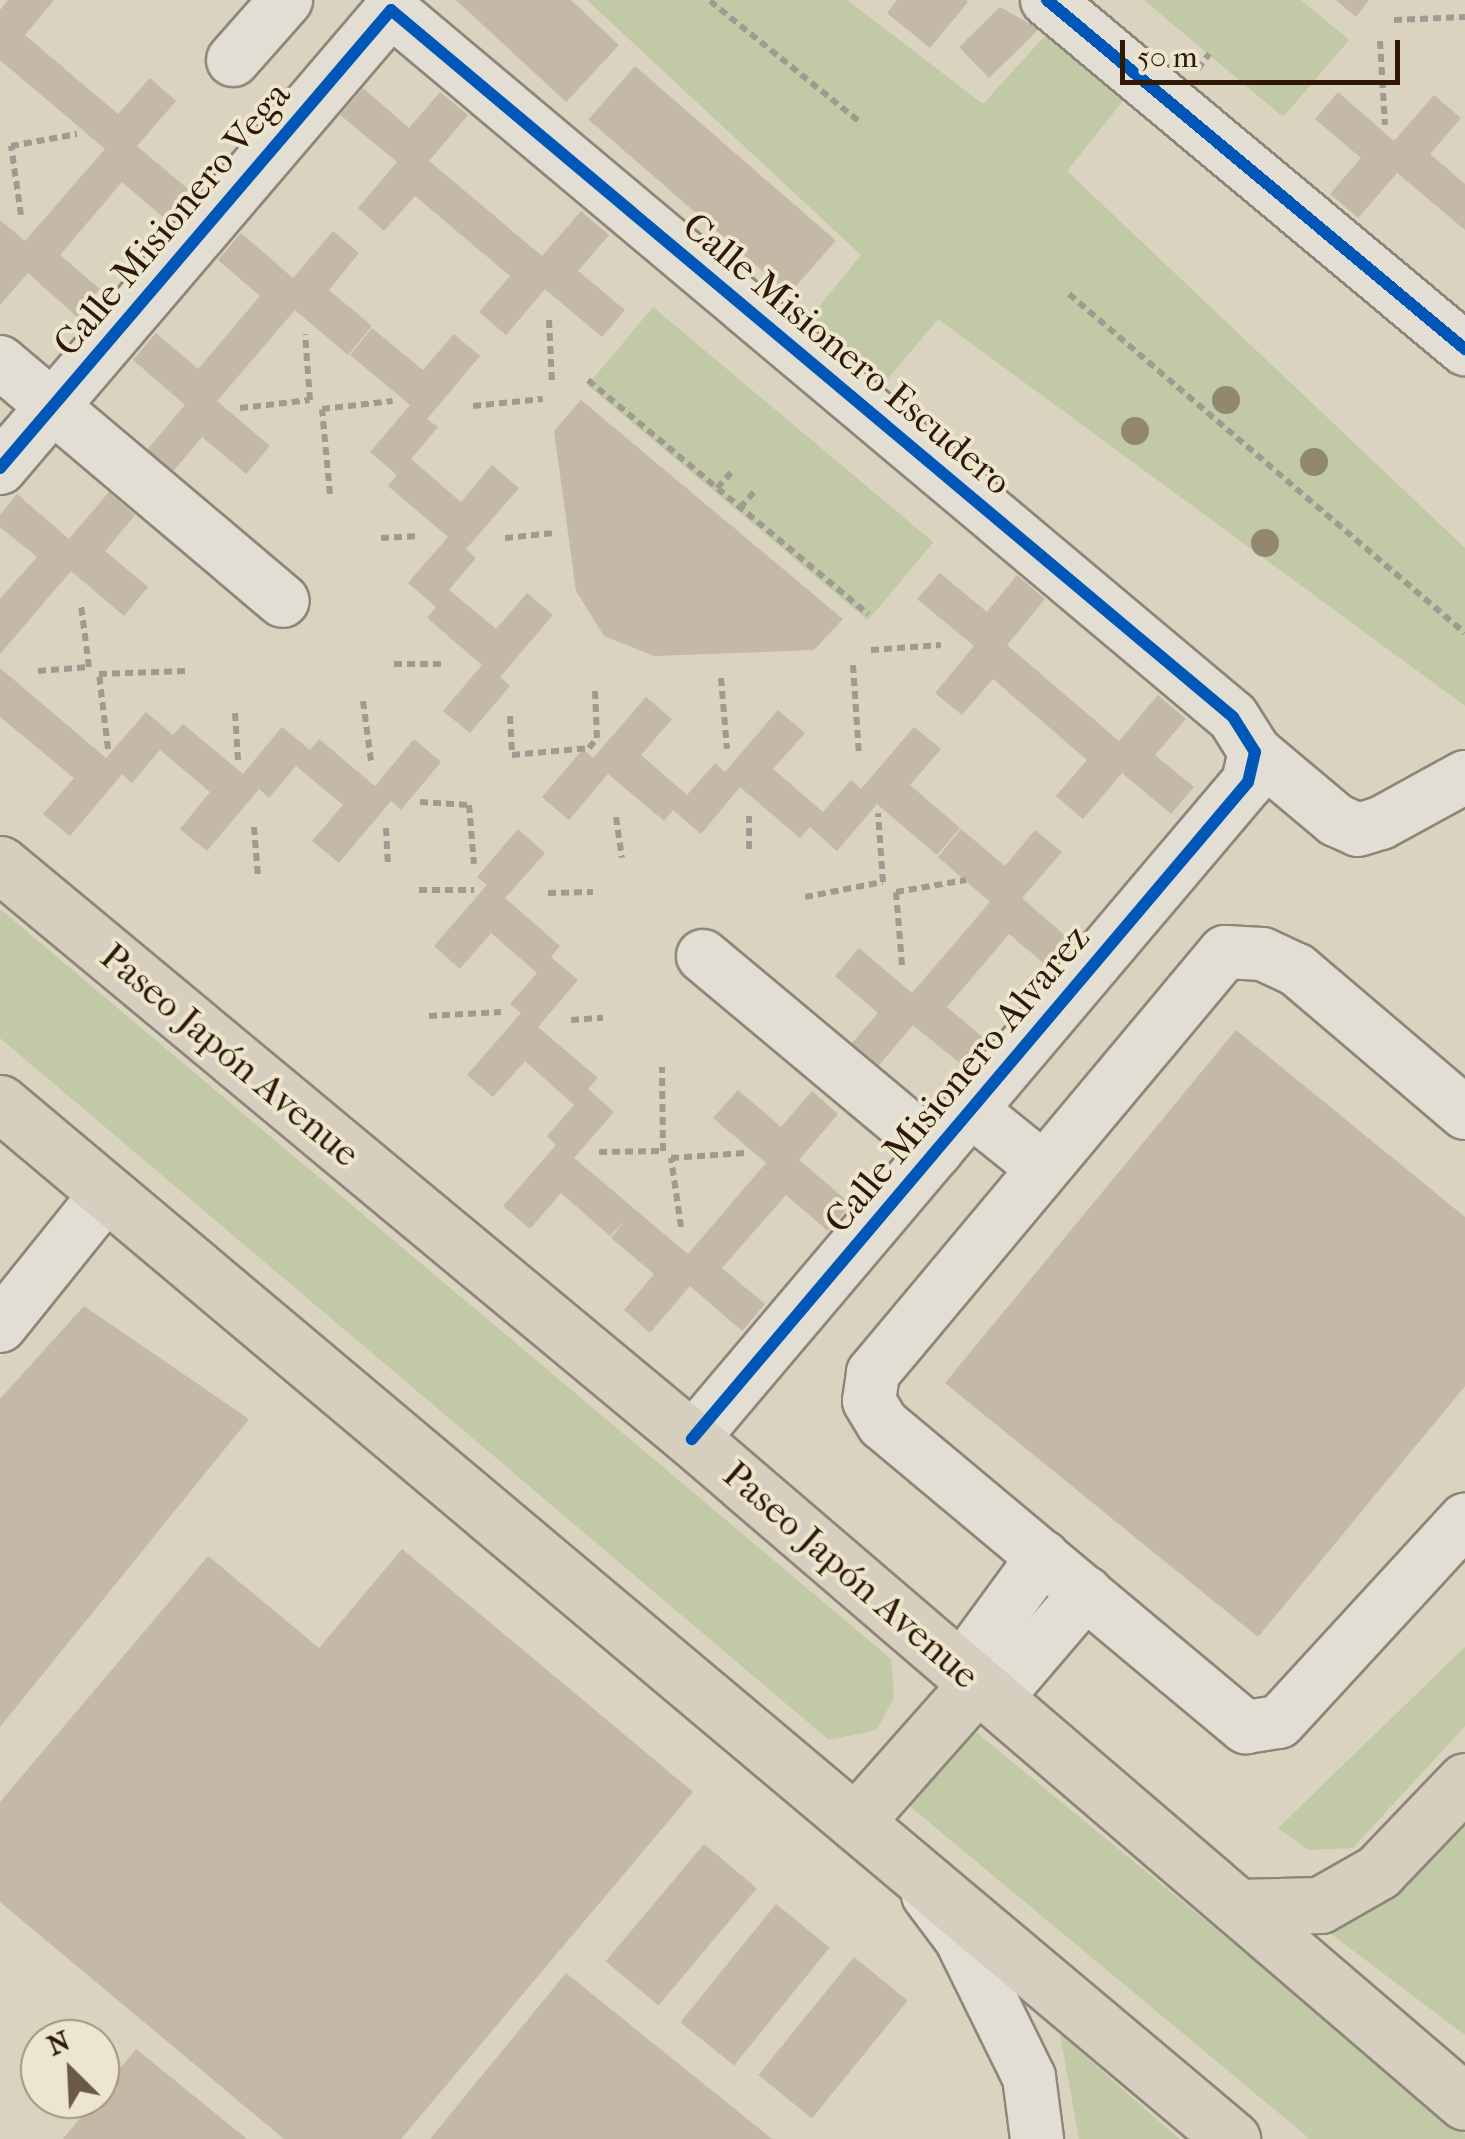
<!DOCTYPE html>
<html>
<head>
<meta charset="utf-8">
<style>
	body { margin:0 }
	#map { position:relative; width:1465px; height:2139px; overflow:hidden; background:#d9d3bf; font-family:"IM FELL French Canon",serif }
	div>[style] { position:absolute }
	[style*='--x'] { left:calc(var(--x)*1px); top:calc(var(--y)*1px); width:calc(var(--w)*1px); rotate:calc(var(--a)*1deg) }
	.green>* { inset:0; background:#c2c9a6; transform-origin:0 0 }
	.building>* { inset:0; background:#c4b8a6; transform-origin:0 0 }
	.path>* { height:6px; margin-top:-3px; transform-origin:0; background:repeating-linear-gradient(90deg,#9f9b91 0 8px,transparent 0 13px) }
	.roads { filter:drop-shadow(2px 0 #8d8679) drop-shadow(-2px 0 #8d8679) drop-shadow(0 2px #8d8679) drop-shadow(0 -2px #8d8679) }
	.minor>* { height:52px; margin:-26px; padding:0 26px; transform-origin:26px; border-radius:26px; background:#e2ded4 }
	.major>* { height:55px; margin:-27.5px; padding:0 27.5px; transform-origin:27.5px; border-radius:27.5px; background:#d6cfc0 }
	.cycleway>* { height:12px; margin:-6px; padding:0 6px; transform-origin:6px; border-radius:6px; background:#0057b8 }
	.trees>* { width:28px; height:28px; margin:-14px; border-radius:50%; background:#91886f }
	span { translate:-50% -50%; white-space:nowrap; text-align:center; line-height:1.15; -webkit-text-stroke:8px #ede6ce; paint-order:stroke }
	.street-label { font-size:38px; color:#301804 }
	.north { position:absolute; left:20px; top:2019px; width:100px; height:100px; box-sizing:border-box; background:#ede6ce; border:2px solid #a1947d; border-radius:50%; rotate:336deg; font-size:28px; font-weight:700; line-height:40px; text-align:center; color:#301804 }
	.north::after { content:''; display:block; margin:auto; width:35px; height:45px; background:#6b5945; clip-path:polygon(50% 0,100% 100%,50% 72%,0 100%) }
	.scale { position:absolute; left:1120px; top:40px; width:280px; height:45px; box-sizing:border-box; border:5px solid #301804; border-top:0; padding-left:12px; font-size:30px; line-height:35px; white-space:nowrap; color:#301804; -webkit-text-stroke:8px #ede6ce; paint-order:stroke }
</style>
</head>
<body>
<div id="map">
	<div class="green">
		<div style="clip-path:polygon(587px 0,847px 0,983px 104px,1054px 26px,1130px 92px,1067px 171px,1465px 548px,1465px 706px,938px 319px,875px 394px,800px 330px,861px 255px)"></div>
		<div style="clip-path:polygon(1144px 0,1301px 0,1349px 40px,1283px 117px)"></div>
		<div style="left:653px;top:307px;width:366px;height:102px;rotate:40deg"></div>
		<div style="clip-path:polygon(0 909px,891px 1659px,894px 1697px,877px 1730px,829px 1740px,0 1038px)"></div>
		<div style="clip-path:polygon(1465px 1647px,1465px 1726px,1353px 1848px,1309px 1850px,1278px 1828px)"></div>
		<div style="clip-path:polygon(959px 1718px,1465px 2134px,1465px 2139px,1310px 2139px,894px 1793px)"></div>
		<div style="clip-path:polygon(1465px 1816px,1465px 2035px,1327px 1931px,1382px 1904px)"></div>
		<div style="clip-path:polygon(1060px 2034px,1179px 2139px,1079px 2139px)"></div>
	</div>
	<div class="building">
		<div style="clip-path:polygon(8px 0,54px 0,25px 35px,118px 114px,150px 78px,176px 101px,137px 146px,188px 189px,164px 218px,122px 182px,60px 255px,100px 289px,77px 317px,28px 273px,0 305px,0 220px,25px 241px,105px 149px,0 60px,0 10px)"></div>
		<div style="clip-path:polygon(456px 0,571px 0,619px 45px,566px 102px)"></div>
		<div style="clip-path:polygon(897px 0,966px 0,968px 2px,930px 48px,887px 13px)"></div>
		<div style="clip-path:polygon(1336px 0,1369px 0,1356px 17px)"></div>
		<div style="clip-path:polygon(1000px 7px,1039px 29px,989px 78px,959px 47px)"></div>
		<div style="left:635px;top:66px;width:266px;height:71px;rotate:41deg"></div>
		<div style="clip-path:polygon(363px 88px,409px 128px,440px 92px,468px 115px,429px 161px,542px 256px,581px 211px,609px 235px,578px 271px,625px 310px,602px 337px,545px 289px,506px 335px,479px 312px,510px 276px,415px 196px,384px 231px,358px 208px,397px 162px,340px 115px)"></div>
		<div style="clip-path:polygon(1338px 92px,1394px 141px,1434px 95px,1461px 118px,1430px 154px,1465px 184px,1465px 230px,1397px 173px,1358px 218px,1330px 194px,1361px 158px,1315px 119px)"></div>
		<div style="clip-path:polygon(333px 231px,359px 253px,329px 290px,372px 326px,348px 355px,295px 310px,217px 401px,270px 446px,246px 474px,202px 437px,172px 473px,146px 451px,185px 405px,133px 360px,156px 333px,198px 369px,260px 296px,218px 260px,241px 233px,293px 278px)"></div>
		<div style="clip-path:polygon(372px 328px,423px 370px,454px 334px,480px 356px,427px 419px,438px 427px,411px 459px,461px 502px,492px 465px,519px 488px,466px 549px,476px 558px,449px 590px,496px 629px,527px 593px,553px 615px,500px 677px,510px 686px,470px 733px,443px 711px,482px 665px,427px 618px,436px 607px,408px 583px,448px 537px,388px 486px,397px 475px,370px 452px,410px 405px,350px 355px)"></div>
		<div style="clip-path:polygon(581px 400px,843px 619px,814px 650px,654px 656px,604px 636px,576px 591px,554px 431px)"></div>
		<div style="clip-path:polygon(109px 492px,135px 515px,105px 551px,148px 587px,124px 616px,71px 571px,0 654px,0 599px,37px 557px,0 527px,0 515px,17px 494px,69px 539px)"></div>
		<div style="clip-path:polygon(940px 573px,987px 612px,1017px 575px,1045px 599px,1007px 645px,1119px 741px,1158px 695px,1186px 719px,1155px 755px,1194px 787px,1171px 814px,1122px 773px,1083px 819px,1056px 796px,1087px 760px,993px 679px,962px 715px,935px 693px,974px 646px,917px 599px)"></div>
		<div style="clip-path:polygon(0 668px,106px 758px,146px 712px,173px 735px,183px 724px,243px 774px,282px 727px,310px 750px,319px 739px,375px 786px,414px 739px,441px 762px,401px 810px,391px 801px,339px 863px,312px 841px,343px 805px,296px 766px,269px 798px,259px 789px,207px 851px,180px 829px,210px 792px,160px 750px,132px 783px,122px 774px,70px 836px,43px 814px,74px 778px,0 717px)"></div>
		<div style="clip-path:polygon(646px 697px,672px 719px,641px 755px,687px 795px,715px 763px,725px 772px,778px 710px,805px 733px,773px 769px,823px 812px,851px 780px,861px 789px,914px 727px,941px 749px,910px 785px,960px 828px,937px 855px,877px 804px,837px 851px,810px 827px,800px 838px,740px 787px,701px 834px,673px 810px,664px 821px,608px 774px,569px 820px,542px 797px,583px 749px,593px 758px)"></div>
		<div style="clip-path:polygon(518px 829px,545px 853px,505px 898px,560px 946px,551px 957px,578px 980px,538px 1027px,598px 1078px,588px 1089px,614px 1112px,574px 1158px,688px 1254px,766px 1163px,713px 1118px,738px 1090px,781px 1127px,812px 1091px,838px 1114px,799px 1160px,851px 1204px,828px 1231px,786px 1195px,722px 1268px,765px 1304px,742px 1331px,690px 1286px,650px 1333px,624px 1310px,654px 1274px,611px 1238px,625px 1220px,610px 1236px,561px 1193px,530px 1229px,503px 1206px,556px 1145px,547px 1136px,574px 1105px,525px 1061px,493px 1097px,467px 1075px,521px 1013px,510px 1004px,537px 973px,491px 933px,460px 969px,434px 946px,487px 885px,477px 877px)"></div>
		<div style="clip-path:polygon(961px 829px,1005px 866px,1035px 830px,1062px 852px,1022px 898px,1070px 940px,1047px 966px,1009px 934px,947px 1007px,986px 1040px,963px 1066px,913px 1025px,874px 1071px,847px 1049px,878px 1013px,835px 976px,859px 948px,912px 993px,990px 902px,938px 857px)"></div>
		<div style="clip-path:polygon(1236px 1030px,1465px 1217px,1465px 1386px,1258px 1637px,945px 1383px)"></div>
		<div style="clip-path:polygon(84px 1306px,249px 1419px,0 1727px,0 1399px)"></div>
		<div style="clip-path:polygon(402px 1549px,693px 1792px,401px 2139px,284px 2139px,0 1902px,0 1802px,208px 1556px,319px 1648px)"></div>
		<div style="left:704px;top:1844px;width:69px;height:153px;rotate:40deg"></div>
		<div style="left:776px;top:1904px;width:69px;height:152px;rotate:39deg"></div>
		<div style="left:854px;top:1957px;width:69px;height:152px;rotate:39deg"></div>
		<div style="clip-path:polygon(566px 1973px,772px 2139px,430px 2139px)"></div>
		<div style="clip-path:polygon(136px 2049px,247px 2139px,63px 2139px)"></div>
	</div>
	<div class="path">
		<div style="--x:710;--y:1;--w:194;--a:38.9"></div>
		<div style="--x:1394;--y:20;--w:71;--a:-2.4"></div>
		<div style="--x:1380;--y:41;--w:84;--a:86.6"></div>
		<div style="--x:1198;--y:69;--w:19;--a:-54"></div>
		<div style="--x:21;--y:215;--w:70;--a:-98.2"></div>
		<div style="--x:11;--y:146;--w:67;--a:-10.3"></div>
		<div style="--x:1069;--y:294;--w:521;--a:40.57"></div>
		<div style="--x:549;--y:320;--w:64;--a:87.3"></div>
		<div style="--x:588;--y:380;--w:365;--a:39.9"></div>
		<div style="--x:473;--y:406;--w:70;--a:-5.7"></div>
		<div style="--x:240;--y:408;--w:70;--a:-6.5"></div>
		<div style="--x:310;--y:400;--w:66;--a:-94.3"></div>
		<div style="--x:717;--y:488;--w:21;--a:-47"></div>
		<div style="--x:330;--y:494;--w:85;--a:-95.4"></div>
		<div style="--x:322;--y:409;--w:71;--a:-6.4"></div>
		<div style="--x:740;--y:508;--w:21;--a:-49"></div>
		<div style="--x:381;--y:538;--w:39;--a:-3"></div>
		<div style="--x:505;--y:538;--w:49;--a:-5.8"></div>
		<div style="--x:871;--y:650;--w:70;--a:-4.1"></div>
		<div style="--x:394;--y:664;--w:51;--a:0"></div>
		<div style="--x:853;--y:665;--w:91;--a:86.2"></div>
		<div style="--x:38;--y:671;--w:51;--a:-4.5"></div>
		<div style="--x:89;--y:667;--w:63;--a:-97.4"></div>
		<div style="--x:721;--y:678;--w:71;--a:85.2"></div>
		<div style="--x:363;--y:701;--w:61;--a:82.4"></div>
		<div style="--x:235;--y:713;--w:47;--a:86.3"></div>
		<div style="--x:510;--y:716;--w:39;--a:87"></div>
		<div style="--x:512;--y:755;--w:77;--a:-5.2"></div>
		<div style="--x:589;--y:748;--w:13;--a:-51"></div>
		<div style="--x:597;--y:738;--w:48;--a:-92.4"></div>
		<div style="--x:108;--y:749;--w:76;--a:-96.8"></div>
		<div style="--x:99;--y:674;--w:86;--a:-2"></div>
		<div style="--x:420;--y:802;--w:49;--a:3.5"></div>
		<div style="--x:469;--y:805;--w:59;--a:85.2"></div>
		<div style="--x:616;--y:817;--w:41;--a:81.7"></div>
		<div style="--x:254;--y:827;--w:50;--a:85.4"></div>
		<div style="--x:386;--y:828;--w:38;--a:87"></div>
		<div style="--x:749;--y:849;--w:33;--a:-90"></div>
		<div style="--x:419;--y:890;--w:55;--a:0"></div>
		<div style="--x:548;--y:893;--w:45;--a:-1.3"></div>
		<div style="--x:805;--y:897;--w:79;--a:-10.9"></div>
		<div style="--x:883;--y:882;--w:69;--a:-94.1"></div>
		<div style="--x:902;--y:965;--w:73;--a:-94.7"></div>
		<div style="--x:896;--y:892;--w:71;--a:-9.7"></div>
		<div style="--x:429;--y:1016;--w:72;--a:-3.2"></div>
		<div style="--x:571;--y:1020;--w:32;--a:-4"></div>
		<div style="--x:599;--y:1152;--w:64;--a:-0.9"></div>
		<div style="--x:663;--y:1151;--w:84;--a:-90.7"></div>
		<div style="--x:681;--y:1227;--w:70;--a:-98.2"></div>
		<div style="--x:671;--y:1158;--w:74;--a:-3.9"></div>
	</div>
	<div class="roads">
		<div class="minor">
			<div style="--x:1047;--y:0;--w:545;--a:39.86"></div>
			<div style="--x:233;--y:60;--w:80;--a:-48.5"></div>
			<div style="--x:0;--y:362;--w:370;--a:40.2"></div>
			<div style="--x:0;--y:468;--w:602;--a:-49.51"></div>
			<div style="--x:391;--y:10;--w:1099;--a:40.02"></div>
			<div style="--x:1233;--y:717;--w:41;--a:57.8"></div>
			<div style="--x:1255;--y:752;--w:106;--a:40"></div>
			<div style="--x:1336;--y:820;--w:24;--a:24"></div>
			<div style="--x:1358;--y:830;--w:24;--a:-17"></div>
			<div style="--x:1381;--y:823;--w:96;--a:-28.7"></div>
			<div style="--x:703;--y:956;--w:304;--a:39.9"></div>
			<div style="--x:971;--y:1110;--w:92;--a:38.9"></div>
			<div style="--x:1465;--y:1113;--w:221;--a:-139.6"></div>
			<div style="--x:1297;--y:970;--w:38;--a:-155"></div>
			<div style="--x:1262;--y:954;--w:37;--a:-177"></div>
			<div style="--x:1225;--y:952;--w:549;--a:129.9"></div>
			<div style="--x:873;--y:1373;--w:28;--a:98"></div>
			<div style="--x:869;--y:1401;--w:27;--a:59"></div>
			<div style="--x:883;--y:1424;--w:473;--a:39.9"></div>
			<div style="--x:1246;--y:1727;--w:33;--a:-9"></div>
			<div style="--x:1279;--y:1722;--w:275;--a:-47.4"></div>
			<div style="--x:0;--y:1326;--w:171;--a:-51.2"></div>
			<div style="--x:692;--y:1439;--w:861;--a:-49.76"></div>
			<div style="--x:1248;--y:782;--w:31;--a:-77"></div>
			<div style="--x:961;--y:1669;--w:139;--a:-53.8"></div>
			<div style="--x:995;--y:1699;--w:140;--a:-49.4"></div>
			<div style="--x:928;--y:1895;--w:55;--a:53.1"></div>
			<div style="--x:961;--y:1939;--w:154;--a:63.8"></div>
			<div style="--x:1029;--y:2077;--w:63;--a:82.6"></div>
		</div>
		<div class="major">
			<div style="--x:0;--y:864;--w:900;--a:39.72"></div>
			<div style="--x:692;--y:1439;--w:1018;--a:40.62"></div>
			<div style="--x:0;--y:1103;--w:1610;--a:40.06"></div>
			<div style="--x:855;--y:1822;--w:184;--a:-48.5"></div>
			<div style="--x:1238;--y:1907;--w:82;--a:-1.4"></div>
			<div style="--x:1320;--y:1905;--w:67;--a:-29.6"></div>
			<div style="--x:1378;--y:1872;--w:126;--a:-46.3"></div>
		</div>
	</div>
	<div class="cycleway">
		<div style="--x:1047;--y:0;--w:545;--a:39.86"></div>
		<div style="--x:0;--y:468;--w:602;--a:-49.51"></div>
		<div style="--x:391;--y:10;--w:1099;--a:40.02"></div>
		<div style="--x:1233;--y:717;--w:41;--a:57.8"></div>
		<div style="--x:1255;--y:752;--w:31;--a:103"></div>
		<div style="--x:1248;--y:782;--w:861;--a:130.24"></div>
	</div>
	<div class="trees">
		<div style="left:1226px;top:400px"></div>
		<div style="left:1135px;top:431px"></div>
		<div style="left:1314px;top:462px"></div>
		<div style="left:1265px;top:543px"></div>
	</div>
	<div class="street-label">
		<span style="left:172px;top:219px;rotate:-50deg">Calle Misionero Vega</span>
		<span style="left:847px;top:354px;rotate:40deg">Calle Misionero Escudero</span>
		<span style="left:230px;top:1055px;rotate:40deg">Paseo Japón Avenue</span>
		<span style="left:957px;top:1079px;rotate:-50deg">Calle Misionero Alvarez</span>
		<span style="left:851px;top:1575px;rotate:41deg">Paseo Japón Avenue</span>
	</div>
	<div class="north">N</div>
	<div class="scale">50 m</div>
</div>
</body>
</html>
